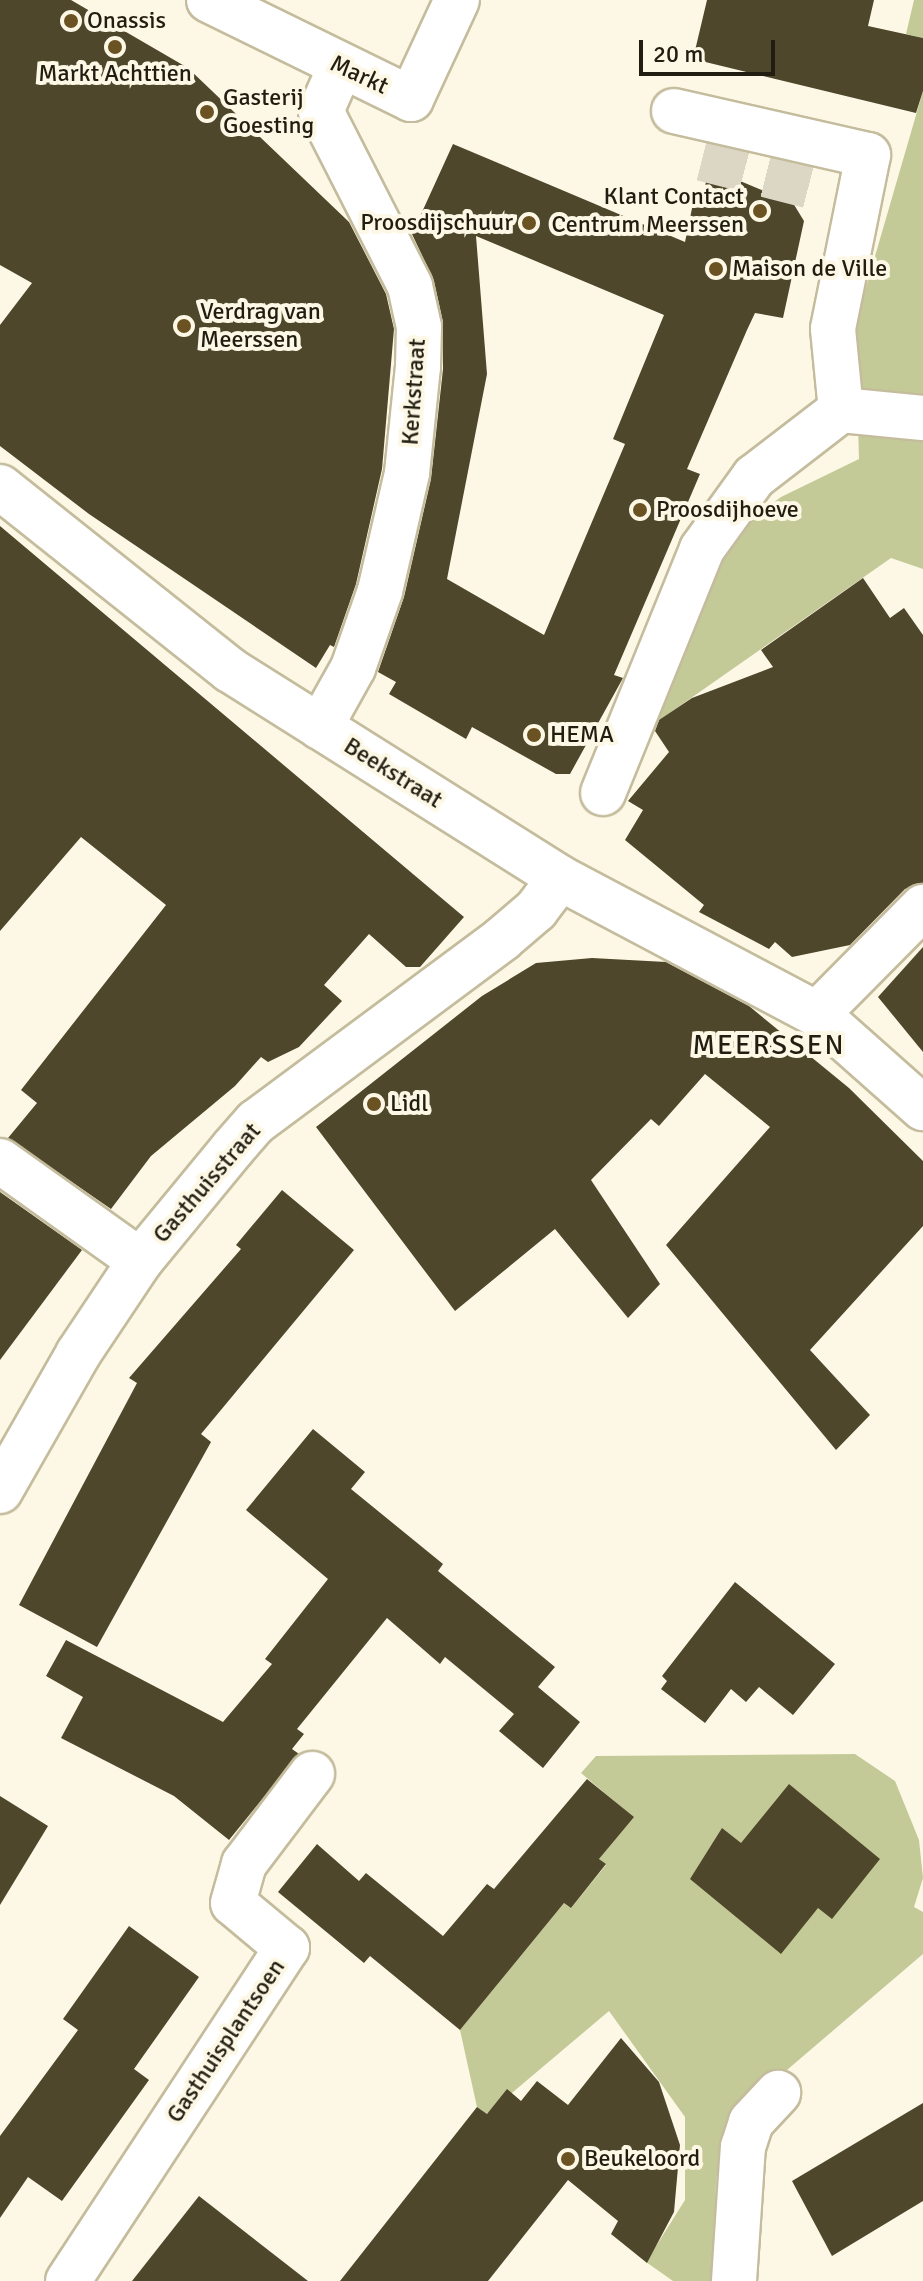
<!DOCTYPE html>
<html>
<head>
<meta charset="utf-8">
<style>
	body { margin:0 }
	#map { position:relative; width:923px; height:2281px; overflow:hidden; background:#fdf8e5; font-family:Signika,sans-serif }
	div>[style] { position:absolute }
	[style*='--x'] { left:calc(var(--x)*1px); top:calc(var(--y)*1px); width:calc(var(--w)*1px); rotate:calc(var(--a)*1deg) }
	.green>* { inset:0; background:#c4ca97 }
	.building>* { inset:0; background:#4e472b }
	.street-tunnel>* { height:44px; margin-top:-22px; transform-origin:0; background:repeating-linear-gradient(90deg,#dcd7c5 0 44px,transparent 0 66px) }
	.roads { filter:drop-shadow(2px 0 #c4bc9d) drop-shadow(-2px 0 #c4bc9d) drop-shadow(0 2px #c4bc9d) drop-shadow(0 -2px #c4bc9d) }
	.street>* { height:44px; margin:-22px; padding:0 22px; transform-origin:22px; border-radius:22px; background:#fff }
	.dots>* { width:22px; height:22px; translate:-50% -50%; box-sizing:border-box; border:4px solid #fdf8e5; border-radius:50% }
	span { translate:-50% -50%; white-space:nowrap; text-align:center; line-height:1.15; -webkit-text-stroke:8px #fdf8e5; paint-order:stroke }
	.poi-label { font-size:24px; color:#211d11 }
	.left { translate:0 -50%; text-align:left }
	.right { translate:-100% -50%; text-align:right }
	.street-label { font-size:24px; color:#211d11 }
	.quarter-label { font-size:28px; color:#211d11; letter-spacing:2px }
	.scale { position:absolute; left:639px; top:40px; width:136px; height:36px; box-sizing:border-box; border:4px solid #211d11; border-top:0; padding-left:10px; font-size:24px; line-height:28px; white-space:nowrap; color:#211d11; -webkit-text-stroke:6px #fdf8e5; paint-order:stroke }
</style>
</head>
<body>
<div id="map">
	<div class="green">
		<div style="clip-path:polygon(914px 0,923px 0,923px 38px,906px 34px)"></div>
		<div style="clip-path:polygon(923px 91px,923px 569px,891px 558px,651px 726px,725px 554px,756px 515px,781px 497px,859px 459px,855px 325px)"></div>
		<div style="clip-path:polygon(855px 1754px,895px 1781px,919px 1840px,923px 1878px,914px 1907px,923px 1912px,923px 1954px,727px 2121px,716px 2181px,714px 2281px,673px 2281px,646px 2262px,685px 2200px,685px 2117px,609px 2011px,487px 2114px,477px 2107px,460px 2030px,564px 1903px,571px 1908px,606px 1865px,599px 1859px,633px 1817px,581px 1773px,596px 1756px)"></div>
	</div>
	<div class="building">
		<div style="clip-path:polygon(0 0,71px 0,188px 68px,349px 222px,386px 294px,394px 329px,382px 469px,356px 584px,334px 647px,330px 645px,316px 668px,89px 514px,0 446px,0 325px,32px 283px,0 265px)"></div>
		<div style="clip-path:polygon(707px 0,874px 0,868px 26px,923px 38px,923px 91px,916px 113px,693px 59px)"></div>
		<div style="clip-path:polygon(evenodd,453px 144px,685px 242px,696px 189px,704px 191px,709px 168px,793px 203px,804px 221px,783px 318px,755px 313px,747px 330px,687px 469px,700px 474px,614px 675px,623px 678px,570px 774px,556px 774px,472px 727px,466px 739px,389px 694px,396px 682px,378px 672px,404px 597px,431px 479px,443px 369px,443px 322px,434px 281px,412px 234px,453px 144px,476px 236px,664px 315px,613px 439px,625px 444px,544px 635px,447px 579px,487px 374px,476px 236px)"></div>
		<div style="clip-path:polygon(0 526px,464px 917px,420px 967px,406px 967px,369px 934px,324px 985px,342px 1001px,299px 1047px,268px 1062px,261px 1057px,235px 1086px,151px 1156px,111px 1209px,8px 1138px,37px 1103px,21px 1090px,166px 905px,81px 837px,0 931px)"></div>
		<div style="clip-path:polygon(863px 578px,890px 618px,904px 608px,923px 635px,923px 883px,905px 889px,850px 945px,792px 957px,775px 942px,769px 949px,699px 912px,704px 905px,625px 840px,643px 810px,628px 801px,669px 752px,655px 731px,659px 720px,692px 698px,773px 667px,761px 650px)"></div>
		<div style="clip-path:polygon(923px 947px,923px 1052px,878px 997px)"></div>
		<div style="clip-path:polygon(592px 958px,666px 962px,749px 1006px,849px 1088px,923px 1161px,923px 1226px,810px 1350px,870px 1415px,836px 1450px,666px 1245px,770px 1127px,705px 1074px,659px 1126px,651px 1119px,591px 1180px,660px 1284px,628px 1318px,555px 1229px,455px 1311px,316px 1127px,482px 996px,536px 963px)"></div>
		<div style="clip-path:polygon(282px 1190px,354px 1250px,201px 1434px,211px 1442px,97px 1647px,19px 1605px,137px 1383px,129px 1378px,241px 1249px,236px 1245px)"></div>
		<div style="clip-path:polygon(0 1192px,82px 1250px,0 1360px)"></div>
		<div style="clip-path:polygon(313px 1429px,365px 1472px,351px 1489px,443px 1564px,438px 1571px,555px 1667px,538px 1687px,580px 1722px,543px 1768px,499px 1731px,514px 1714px,445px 1657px,440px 1664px,387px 1618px,297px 1729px,304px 1734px,292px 1749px,299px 1754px,229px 1840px,174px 1796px,61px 1738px,83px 1697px,46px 1676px,66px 1640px,223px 1722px,272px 1664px,265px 1659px,328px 1579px,246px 1510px)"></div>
		<div style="clip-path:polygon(735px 1582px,835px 1664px,793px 1715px,759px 1687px,746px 1702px,731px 1689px,705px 1723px,661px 1689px,667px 1681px,662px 1676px)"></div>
		<div style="clip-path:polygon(587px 1779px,634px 1817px,599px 1859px,606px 1864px,571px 1908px,564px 1903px,460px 2030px,370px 1956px,364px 1963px,278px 1892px,317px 1844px,359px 1881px,366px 1873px,443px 1936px,487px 1884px,494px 1889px)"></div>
		<div style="clip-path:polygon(789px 1784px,880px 1859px,832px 1919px,818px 1908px,781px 1954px,690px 1879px,722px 1828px,741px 1843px)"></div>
		<div style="clip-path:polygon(0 1796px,48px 1826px,0 1905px)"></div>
		<div style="clip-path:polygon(129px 1926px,199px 1977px,134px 2069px,149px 2080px,62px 2201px,28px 2177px,0 2218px,0 2136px,78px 2030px,63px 2019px)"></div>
		<div style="clip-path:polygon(621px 2038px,659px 2082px,680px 2145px,674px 2212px,647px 2263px,611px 2234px,618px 2221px,568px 2180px,488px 2281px,340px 2281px,477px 2107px,487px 2114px,507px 2089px,521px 2101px,537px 2081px,568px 2105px)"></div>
		<div style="clip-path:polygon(923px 2103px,923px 2201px,832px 2256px,792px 2181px)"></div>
		<div style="clip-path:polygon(199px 2196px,308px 2281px,132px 2281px)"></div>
	</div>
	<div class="street-tunnel">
		<div style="--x:702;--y:159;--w:130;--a:14.3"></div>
	</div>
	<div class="roads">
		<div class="street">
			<div style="--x:209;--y:0;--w:225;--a:26.1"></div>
			<div style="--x:411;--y:99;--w:109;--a:-65.1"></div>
			<div style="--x:674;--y:111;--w:199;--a:12.8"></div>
			<div style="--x:868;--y:155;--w:177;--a:101.4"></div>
			<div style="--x:833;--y:329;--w:81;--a:84.4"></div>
			<div style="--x:0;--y:487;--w:294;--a:38.5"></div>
			<div style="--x:230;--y:670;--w:390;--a:32.2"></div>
			<div style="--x:560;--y:878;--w:291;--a:27.9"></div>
			<div style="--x:817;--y:1014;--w:142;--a:41.6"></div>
			<div style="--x:320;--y:727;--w:68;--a:-60.8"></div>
			<div style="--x:353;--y:668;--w:82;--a:-70.7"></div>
			<div style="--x:380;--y:591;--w:121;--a:-77.1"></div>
			<div style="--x:407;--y:473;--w:107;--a:-84.1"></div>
			<div style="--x:418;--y:367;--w:40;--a:-88.6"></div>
			<div style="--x:419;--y:327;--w:42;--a:-102.4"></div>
			<div style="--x:410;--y:286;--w:196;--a:-117"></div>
			<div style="--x:321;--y:111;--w:47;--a:-66.2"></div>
			<div style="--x:603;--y:793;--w:263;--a:-67.9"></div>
			<div style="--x:702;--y:549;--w:89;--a:-54.2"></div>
			<div style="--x:754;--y:477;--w:110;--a:-37.6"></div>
			<div style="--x:841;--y:410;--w:82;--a:5.6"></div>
			<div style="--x:817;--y:1014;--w:151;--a:-45.3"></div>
			<div style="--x:0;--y:1161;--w:172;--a:35.5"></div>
			<div style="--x:0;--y:1491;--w:158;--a:-60.3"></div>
			<div style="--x:78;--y:1354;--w:112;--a:-56.3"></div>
			<div style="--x:140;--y:1261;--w:146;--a:-50.5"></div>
			<div style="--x:233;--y:1148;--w:35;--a:-49"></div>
			<div style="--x:256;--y:1122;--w:307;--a:-36.6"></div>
			<div style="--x:502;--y:939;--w:45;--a:-40.5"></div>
			<div style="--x:536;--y:910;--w:40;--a:-53"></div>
			<div style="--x:68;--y:2281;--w:399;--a:-56.7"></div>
			<div style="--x:287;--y:1948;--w:70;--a:-140.2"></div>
			<div style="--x:233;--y:1903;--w:41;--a:-74.2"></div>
			<div style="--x:244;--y:1864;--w:113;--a:-52.9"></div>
			<div style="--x:734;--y:2281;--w:134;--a:-86.2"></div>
			<div style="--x:743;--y:2147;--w:26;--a:-72"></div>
			<div style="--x:751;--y:2122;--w:40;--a:-47"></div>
		</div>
	</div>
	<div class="dots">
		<div style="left:71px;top:21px;background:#6a5222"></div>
		<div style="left:115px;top:47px;background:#6a5222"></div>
		<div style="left:207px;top:112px;background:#6a5222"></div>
		<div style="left:760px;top:211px;background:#6a5222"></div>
		<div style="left:529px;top:223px;background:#6a5222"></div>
		<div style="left:716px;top:269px;background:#6a5222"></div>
		<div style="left:184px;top:326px;background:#6a5222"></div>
		<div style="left:640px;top:510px;background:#6a5222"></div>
		<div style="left:534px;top:735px;background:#6a5222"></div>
		<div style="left:374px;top:1104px;background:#6a5222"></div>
		<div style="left:568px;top:2159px;background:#6a5222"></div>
	</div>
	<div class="poi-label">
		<span class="left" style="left:87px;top:21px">Onassis</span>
		<span style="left:115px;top:74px">Markt Achttien</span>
		<span class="left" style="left:223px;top:112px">Gasterij<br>Goesting</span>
		<span class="right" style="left:744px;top:211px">Klant Contact<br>Centrum Meerssen</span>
		<span class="right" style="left:513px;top:223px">Proosdijschuur</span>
		<span class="left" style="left:732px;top:269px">Maison de Ville</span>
		<span class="left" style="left:200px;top:326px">Verdrag van<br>Meerssen</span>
		<span class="left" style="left:656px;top:510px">Proosdijhoeve</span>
		<span class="left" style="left:550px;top:735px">HEMA</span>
		<span class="left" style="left:390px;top:1104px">Lidl</span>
		<span class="left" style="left:584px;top:2159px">Beukeloord</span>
	</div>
	<div class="street-label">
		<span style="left:359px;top:75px;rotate:25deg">Markt</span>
		<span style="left:414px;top:392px;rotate:-86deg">Kerkstraat</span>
		<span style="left:393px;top:773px;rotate:32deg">Beekstraat</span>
		<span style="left:207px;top:1183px;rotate:-49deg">Gasthuisstraat</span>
		<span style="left:226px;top:2041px;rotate:-56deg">Gasthuisplantsoen</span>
	</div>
	<div class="quarter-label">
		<span style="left:769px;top:1045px">MEERSSEN</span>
	</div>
	<div class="scale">20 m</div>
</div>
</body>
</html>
